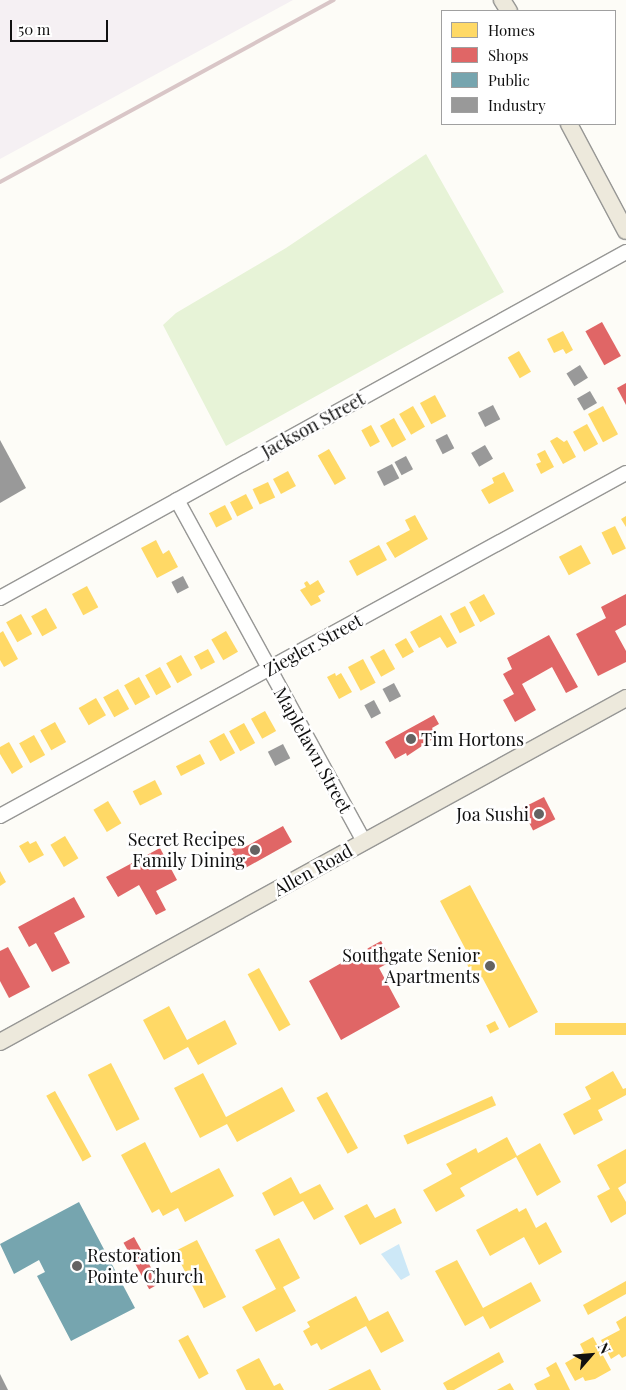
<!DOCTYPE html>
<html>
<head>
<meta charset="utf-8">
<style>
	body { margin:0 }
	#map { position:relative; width:626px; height:1390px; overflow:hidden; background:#fdfcf7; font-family:"Playfair Display",serif }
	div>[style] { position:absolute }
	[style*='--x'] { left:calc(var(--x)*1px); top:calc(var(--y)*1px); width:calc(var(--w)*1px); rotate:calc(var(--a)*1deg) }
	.industrial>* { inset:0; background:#f5f0f3 }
	.green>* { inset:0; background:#e7f3d7 }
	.water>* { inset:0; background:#cde8f7 }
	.homes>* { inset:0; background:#ffd966; transform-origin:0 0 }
	.shops>* { inset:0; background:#e06666; transform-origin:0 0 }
	.public>* { inset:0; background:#76a5af }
	.industry>* { inset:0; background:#999; transform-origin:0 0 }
	.roads { filter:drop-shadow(1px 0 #979795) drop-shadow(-1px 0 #979795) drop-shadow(0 1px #979795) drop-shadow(0 -1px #979795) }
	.minor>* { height:14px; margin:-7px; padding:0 7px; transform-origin:7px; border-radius:7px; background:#fffffe }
	.major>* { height:16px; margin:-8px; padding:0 8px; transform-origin:8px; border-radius:8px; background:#ede9dc }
	.rail>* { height:4px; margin:-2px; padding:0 2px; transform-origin:2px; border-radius:2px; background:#d9c6c7 }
	.dots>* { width:14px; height:14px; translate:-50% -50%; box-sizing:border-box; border:2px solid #fff; border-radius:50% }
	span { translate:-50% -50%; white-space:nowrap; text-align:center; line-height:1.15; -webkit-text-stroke:5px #fff; paint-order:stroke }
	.street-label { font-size:18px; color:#111 }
	.poi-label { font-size:18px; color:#111 }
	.left { translate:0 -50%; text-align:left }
	.right { translate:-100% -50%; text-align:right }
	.legend { position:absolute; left:441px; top:10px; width:175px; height:115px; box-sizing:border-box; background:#fff; border:1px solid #a0a0a0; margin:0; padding:6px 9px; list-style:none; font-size:15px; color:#111 }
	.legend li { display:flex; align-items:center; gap:10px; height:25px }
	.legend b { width:25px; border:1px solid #a0a0a0 }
	.north { position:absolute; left:566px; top:1330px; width:50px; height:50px; -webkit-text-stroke:4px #fff; paint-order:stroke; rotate:63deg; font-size:14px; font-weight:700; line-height:20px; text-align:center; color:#111 }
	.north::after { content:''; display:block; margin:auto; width:18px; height:22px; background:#111; clip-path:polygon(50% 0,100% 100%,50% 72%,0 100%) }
	.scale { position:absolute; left:10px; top:20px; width:98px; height:22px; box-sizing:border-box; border:2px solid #111; border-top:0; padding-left:6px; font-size:15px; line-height:18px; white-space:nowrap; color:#111; -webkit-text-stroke:4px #fff; paint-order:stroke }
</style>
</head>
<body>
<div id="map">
	<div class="industrial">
		<div style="clip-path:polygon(0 0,293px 0,0 159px)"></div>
	</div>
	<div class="green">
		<div style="clip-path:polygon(426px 154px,504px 292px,226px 446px,163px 325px,176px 313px,286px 248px)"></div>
	</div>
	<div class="water">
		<div style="clip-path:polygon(399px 1244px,410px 1275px,401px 1280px,381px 1254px)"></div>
	</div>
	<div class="homes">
		<div style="clip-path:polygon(563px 331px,573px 350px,566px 354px,563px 349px,554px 353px,547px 339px)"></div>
		<div style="left:519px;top:351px;width:24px;height:13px;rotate:60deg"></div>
		<div style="left:435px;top:395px;width:24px;height:17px;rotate:62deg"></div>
		<div style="left:413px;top:406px;width:24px;height:16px;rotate:60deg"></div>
		<div style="left:603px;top:406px;width:32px;height:17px;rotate:62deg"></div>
		<div style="left:394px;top:418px;width:25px;height:16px;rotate:61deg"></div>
		<div style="left:587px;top:424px;width:23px;height:16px;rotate:61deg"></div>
		<div style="left:371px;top:425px;width:19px;height:11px;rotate:62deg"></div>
		<div style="clip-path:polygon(557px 437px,564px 442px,567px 440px,576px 457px,563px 464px,550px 441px)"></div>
		<div style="left:329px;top:449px;width:34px;height:13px;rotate:60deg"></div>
		<div style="clip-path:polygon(545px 450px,554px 467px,541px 474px,536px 464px,541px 462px,537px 454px)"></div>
		<div style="left:288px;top:471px;width:17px;height:17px;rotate:62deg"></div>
		<div style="clip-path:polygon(504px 472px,514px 491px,489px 504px,481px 490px,494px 483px,492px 478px)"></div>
		<div style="left:268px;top:482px;width:17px;height:17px;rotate:65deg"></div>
		<div style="left:246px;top:494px;width:16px;height:18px;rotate:63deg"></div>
		<div style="left:225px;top:505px;width:16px;height:18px;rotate:63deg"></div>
		<div style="clip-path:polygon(415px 515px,428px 539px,395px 558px,386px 543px,410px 530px,405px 520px)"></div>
		<div style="clip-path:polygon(626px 516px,626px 527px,621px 519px)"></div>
		<div style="left:615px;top:526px;width:25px;height:15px;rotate:64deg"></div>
		<div style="clip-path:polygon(156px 540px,163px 554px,169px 550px,178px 567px,157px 578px,141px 548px)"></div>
		<div style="left:379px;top:545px;width:17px;height:34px;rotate:62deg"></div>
		<div style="left:581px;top:545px;width:21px;height:25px;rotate:62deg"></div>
		<div style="clip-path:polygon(318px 580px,325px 592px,318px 596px,321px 601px,311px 606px,300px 590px,306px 587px,304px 583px,307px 581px,310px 585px)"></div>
		<div style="left:87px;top:586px;width:24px;height:17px;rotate:62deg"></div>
		<div style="left:484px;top:594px;width:23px;height:17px;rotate:61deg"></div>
		<div style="left:465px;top:606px;width:22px;height:17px;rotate:63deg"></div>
		<div style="left:46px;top:608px;width:23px;height:17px;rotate:61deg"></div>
		<div style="left:21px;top:614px;width:23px;height:17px;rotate:61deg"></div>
		<div style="clip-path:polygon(441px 615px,457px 643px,447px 648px,440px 637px,419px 648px,410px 632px)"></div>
		<div style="clip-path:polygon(3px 631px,18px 659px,4px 667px,0 660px,0 633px)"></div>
		<div style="left:226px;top:631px;width:24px;height:17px;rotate:60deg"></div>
		<div style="left:406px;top:638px;width:16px;height:13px;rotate:60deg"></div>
		<div style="left:208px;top:649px;width:15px;height:16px;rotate:62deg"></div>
		<div style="left:384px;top:649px;width:23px;height:16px;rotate:61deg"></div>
		<div style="left:181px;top:655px;width:23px;height:17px;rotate:61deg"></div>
		<div style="left:363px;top:659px;width:27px;height:17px;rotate:62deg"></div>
		<div style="left:160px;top:667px;width:23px;height:17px;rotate:61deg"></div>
		<div style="clip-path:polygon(335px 673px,336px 676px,341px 673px,352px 692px,339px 699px,327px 677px)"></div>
		<div style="left:139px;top:677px;width:23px;height:17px;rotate:61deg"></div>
		<div style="left:118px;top:689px;width:23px;height:17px;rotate:61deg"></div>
		<div style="left:96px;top:698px;width:20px;height:20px;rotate:60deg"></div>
		<div style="left:265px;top:711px;width:23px;height:16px;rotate:61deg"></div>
		<div style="left:55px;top:722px;width:23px;height:17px;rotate:61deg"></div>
		<div style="left:244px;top:723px;width:23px;height:17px;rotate:61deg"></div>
		<div style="left:224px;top:733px;width:23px;height:17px;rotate:61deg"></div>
		<div style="left:34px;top:735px;width:23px;height:17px;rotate:61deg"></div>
		<div style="clip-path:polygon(9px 742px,23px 767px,12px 774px,0 754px,0 747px)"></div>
		<div style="left:200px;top:754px;width:11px;height:27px;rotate:63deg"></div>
		<div style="left:155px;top:780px;width:16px;height:25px;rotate:63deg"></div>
		<div style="left:108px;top:801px;width:26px;height:17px;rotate:59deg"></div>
		<div style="left:65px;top:836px;width:26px;height:17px;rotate:59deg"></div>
		<div style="clip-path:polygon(28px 841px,30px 844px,36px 841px,44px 855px,29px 863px,19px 846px)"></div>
		<div style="clip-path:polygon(0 871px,6px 882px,0 886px)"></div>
		<div style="clip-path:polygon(470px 885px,538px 1012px,509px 1028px,482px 977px,475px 980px,462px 954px,467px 952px,440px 901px)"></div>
		<div style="left:259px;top:968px;width:65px;height:13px;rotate:61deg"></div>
		<div style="clip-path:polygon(169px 1006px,187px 1040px,225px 1020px,237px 1044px,198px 1065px,188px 1047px,164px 1060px,143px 1020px)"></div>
		<div style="left:495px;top:1021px;width:9px;height:10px;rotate:63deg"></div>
		<div style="left:626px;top:1023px;width:12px;height:71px;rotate:90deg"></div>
		<div style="left:111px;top:1063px;width:63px;height:26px;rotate:63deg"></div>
		<div style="clip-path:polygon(613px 1071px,623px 1089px,626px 1088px,626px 1095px,598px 1110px,603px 1120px,574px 1135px,563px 1114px,591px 1099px,585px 1087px)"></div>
		<div style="clip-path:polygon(203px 1073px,226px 1117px,282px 1087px,295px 1111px,237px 1142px,227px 1124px,200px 1138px,174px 1088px)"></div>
		<div style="left:55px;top:1091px;width:75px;height:10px;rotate:61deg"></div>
		<div style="left:327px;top:1092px;width:64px;height:12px;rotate:61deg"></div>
		<div style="left:492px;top:1096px;width:10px;height:97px;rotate:66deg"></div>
		<div style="clip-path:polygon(507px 1137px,517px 1156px,540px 1143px,561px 1182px,537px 1196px,516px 1157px,460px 1188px,465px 1196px,436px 1212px,423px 1190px,452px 1174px,446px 1164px,476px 1148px,478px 1153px)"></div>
		<div style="clip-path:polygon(145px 1142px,171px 1193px,219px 1168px,234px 1196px,185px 1222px,178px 1208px,163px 1216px,159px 1209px,152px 1213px,121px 1155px)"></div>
		<div style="clip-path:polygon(626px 1149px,626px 1183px,618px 1188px,626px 1202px,626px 1214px,611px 1223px,597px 1196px,610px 1189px,597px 1165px)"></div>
		<div style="clip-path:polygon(291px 1177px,300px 1194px,320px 1184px,334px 1209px,314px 1220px,303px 1201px,274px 1216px,262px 1193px)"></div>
		<div style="clip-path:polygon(367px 1204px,375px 1218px,395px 1208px,402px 1223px,360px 1245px,344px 1216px)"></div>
		<div style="clip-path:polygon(517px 1208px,519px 1212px,526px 1208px,536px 1228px,546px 1222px,562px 1252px,539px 1265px,524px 1237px,490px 1256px,476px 1230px)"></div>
		<div style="clip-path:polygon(279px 1238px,300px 1278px,283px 1287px,296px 1311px,256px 1332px,242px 1307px,276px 1289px,255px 1250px)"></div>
		<div style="left:197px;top:1240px;width:64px;height:25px;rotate:63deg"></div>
		<div style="clip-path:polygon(457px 1260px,483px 1308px,531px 1282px,541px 1301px,490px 1329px,483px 1316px,465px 1326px,435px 1271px)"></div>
		<div style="clip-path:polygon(626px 1281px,626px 1294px,588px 1315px,583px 1305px)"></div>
		<div style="clip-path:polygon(356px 1296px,369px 1321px,388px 1311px,404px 1341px,381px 1353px,366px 1326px,321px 1350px,317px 1343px,311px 1346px,303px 1331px,310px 1327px,307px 1322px)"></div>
		<div style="clip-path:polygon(626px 1316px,626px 1356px,622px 1358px,619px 1354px,611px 1359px,601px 1340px,620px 1330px,616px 1322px)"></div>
		<div style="left:188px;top:1335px;width:44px;height:11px;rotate:62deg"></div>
		<div style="clip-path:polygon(593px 1337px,611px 1370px,595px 1379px,585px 1381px,583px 1377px,575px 1381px,565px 1363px,584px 1352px,580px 1344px)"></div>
		<div style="clip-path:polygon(499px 1352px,504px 1362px,454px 1390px,447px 1390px,443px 1383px)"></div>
		<div style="clip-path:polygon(259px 1358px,274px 1386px,280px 1383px,284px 1390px,246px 1390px,236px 1370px)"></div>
		<div style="clip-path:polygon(556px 1362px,570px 1390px,537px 1390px,534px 1384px,550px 1376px,546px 1368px)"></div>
		<div style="clip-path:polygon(370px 1369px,381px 1390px,328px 1390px)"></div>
		<div style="clip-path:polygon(510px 1383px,514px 1390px,497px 1390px)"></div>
	</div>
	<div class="shops">
		<div style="left:602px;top:322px;width:39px;height:19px;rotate:61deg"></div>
		<div style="clip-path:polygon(626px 383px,626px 405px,617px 388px)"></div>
		<div style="clip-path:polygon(626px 594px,626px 625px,615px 631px,626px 651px,626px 662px,598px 676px,576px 634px,606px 618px,601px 607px)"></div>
		<div style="clip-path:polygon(549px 635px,578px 687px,566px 693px,552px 667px,522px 684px,536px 710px,515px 722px,503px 700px,514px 694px,503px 674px,512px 669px,507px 658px)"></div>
		<div style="clip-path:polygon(434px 715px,439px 724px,432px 728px,437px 736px,407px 756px,406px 753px,395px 759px,385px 742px)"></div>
		<div style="left:544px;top:797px;width:25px;height:25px;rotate:63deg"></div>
		<div style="clip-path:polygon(283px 826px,292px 842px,240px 871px,231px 855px,234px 853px,231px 848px,242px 842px,245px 847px)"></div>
		<div style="clip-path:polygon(160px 848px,177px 880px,156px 891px,166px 910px,156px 915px,139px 885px,118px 897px,106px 877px)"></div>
		<div style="clip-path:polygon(74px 897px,85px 917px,54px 933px,70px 963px,52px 972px,36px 943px,29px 947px,18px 927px)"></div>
		<div style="clip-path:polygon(381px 941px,392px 961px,379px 968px,400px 1007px,341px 1040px,309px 981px)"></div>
		<div style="clip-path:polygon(8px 947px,30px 987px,9px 998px,0 981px,0 951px)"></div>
		<div style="left:134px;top:1237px;width:53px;height:12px;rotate:61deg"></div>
	</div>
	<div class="public">
		<div style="clip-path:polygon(79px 1202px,135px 1308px,71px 1341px,37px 1276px,45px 1272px,39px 1260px,14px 1274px,0 1244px)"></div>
	</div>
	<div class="industry">
		<div style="left:580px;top:365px;width:15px;height:16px;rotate:58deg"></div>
		<div style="left:590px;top:391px;width:14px;height:15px;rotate:60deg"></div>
		<div style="left:493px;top:405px;width:16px;height:17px;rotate:63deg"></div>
		<div style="left:447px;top:434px;width:16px;height:13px;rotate:63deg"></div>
		<div style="clip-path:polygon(0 440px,26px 488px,0 503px)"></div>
		<div style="left:485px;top:445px;width:16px;height:16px;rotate:60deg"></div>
		<div style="left:406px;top:456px;width:15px;height:13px;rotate:62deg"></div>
		<div style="left:392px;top:464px;width:16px;height:17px;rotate:63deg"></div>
		<div style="left:183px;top:576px;width:13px;height:13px;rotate:63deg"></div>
		<div style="left:394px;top:683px;width:15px;height:13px;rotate:62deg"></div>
		<div style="left:374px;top:700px;width:15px;height:11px;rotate:62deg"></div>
		<div style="left:283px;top:744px;width:16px;height:17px;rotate:63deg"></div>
		<div style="clip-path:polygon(0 1374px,8px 1390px,0 1390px)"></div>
	</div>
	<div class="roads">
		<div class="minor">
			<div style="--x:177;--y:500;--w:390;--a:61.3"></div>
			<div style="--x:0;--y:598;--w:715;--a:-28.93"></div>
			<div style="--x:0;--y:816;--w:714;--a:-28.72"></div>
		</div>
		<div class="major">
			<div style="--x:502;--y:0;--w:13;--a:58"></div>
			<div style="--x:569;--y:124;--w:121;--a:62"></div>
			<div style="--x:0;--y:1042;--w:714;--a:-28.79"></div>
		</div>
	</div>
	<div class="rail">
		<div style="--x:0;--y:182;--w:380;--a:-28.6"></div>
	</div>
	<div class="dots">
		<div style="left:411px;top:739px;background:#646362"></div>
		<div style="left:539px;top:814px;background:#646362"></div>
		<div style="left:255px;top:850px;background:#646362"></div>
		<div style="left:490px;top:966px;background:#646362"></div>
		<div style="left:77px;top:1266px;background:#646362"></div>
	</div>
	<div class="street-label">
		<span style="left:313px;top:425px;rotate:-29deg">Jackson Street</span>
		<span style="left:313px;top:645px;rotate:-29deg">Ziegler Street</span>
		<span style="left:313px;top:750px;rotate:61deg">Maplelawn Street</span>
		<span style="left:313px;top:870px;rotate:-29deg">Allen Road</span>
	</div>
	<div class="poi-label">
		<span class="left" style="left:421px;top:739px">Tim Hortons</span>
		<span class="right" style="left:529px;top:814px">Joa Sushi</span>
		<span class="right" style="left:245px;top:850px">Secret Recipes<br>Family Dining</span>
		<span class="right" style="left:480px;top:966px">Southgate Senior<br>Apartments</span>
		<span class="left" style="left:87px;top:1266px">Restoration<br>Pointe Church</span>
	</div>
	<ul class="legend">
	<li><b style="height:14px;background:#ffd966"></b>Homes</li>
	<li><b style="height:14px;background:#e06666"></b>Shops</li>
	<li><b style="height:14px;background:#76a5af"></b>Public</li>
	<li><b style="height:14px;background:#999"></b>Industry</li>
	</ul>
	<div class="north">N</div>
	<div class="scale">50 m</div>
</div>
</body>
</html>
